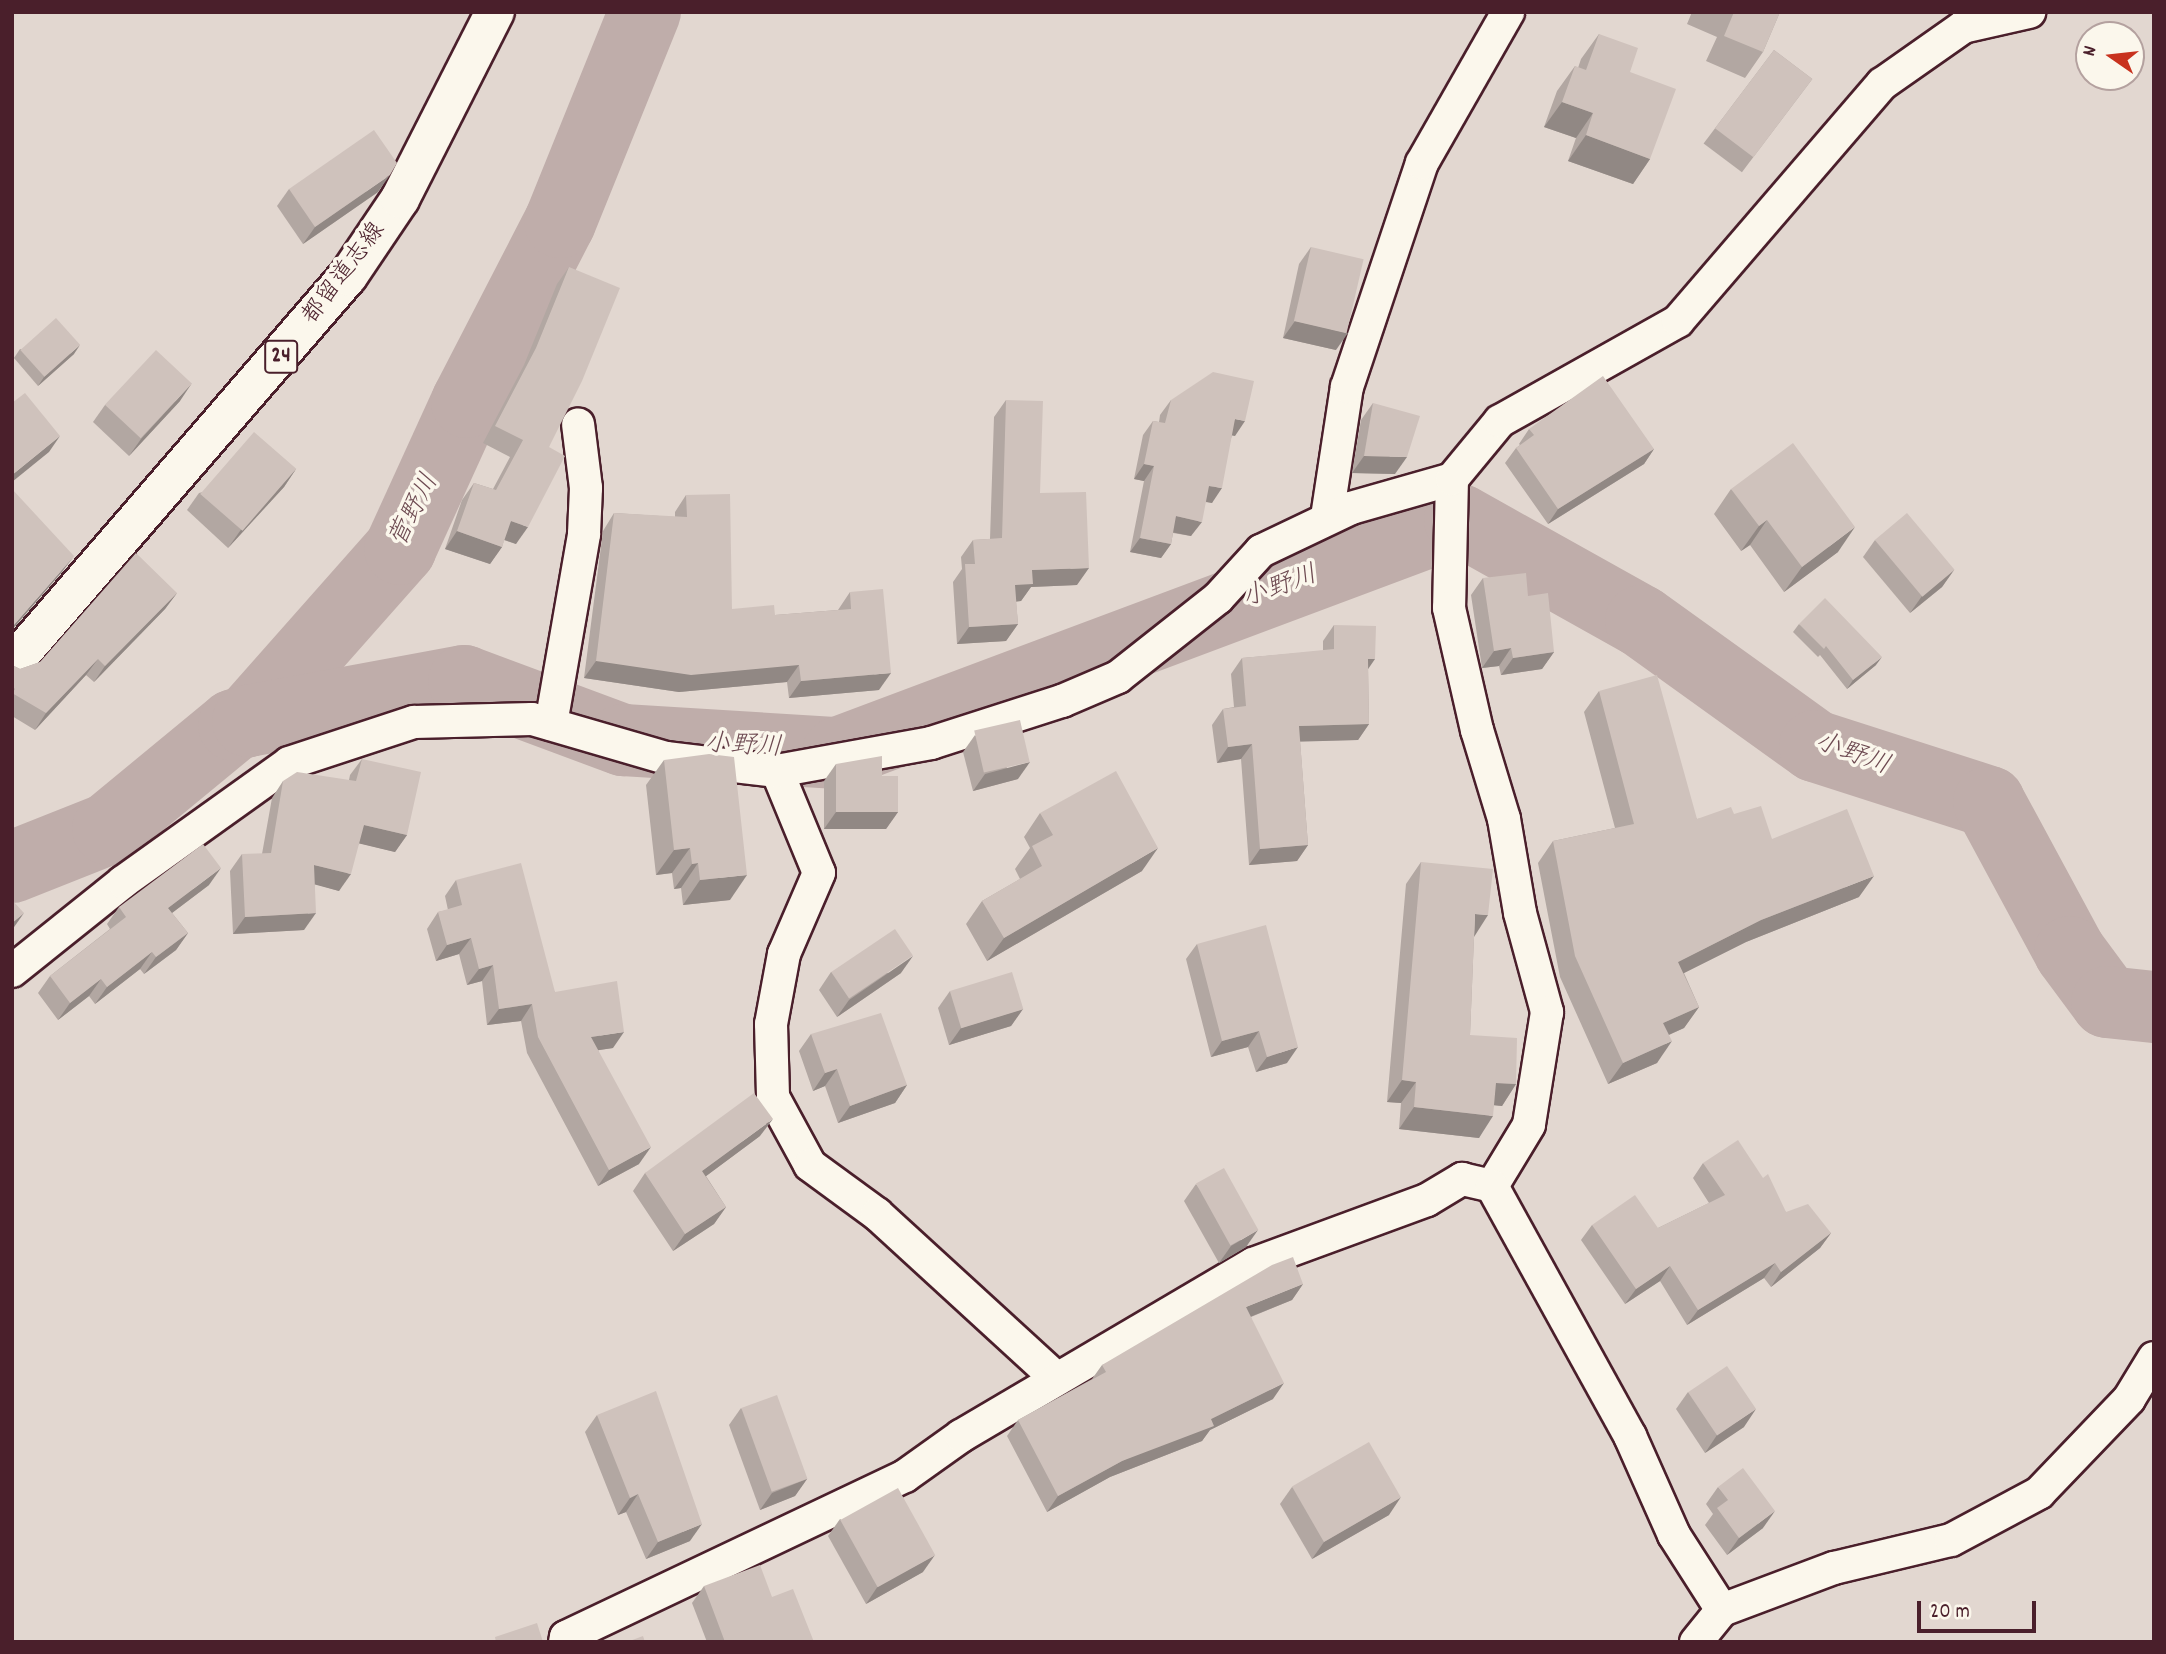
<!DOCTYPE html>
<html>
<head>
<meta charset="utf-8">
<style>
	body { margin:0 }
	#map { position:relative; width:2166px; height:1654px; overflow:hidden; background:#fbf7ec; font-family:Dekko,"Klee One",sans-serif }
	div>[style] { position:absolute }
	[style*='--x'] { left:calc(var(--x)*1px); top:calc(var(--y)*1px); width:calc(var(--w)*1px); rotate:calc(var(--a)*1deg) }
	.green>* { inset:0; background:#e2d7d0 }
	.river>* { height:72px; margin:-36px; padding:0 36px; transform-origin:36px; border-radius:36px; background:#bfadaa }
	.roads { filter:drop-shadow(2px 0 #4a1f2b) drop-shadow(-2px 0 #4a1f2b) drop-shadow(0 2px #4a1f2b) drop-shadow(0 -2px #4a1f2b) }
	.minor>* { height:32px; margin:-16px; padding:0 16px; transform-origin:16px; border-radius:16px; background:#fbf7ec }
	.primary>* { height:38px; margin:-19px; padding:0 19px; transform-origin:19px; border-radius:19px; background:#fbf7ec }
	.wall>* { inset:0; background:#b2a7a2; transform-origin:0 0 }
	.shaded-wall>* { inset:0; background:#918884 }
	.building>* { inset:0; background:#cfc2bc; transform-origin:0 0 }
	span { translate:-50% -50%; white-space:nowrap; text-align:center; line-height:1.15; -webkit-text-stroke:7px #fbf7ec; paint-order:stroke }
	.shield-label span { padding:2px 5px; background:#fbf7ec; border:2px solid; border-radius:5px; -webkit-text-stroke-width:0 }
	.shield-label { font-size:23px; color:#4a1f2b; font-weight:700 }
	.street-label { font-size:24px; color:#4a1f2b }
	.water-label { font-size:26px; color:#6d4a51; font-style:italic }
	.frame { position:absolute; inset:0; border:14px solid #4a1f2b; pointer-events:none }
	.north { position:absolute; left:2075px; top:21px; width:70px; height:70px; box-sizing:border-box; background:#fbf7ec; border:2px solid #b4a19f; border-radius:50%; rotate:284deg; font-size:19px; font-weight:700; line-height:28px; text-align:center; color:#4a1f2b }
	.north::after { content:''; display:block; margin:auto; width:24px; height:32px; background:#c8321e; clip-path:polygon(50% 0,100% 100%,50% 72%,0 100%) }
	.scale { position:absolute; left:1917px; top:1601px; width:119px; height:32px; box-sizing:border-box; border:4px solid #4a1f2b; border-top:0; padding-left:9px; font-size:21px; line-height:24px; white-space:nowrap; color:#4a1f2b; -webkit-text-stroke:5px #fbf7ec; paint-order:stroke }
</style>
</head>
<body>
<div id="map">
	<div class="green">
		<div style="clip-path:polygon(evenodd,12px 12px,2154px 12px,2154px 1642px,12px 1642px,12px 12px,2089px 35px,2131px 35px,2131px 77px,2089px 77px,2089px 35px)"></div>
	</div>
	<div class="river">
		<div style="--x:248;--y:721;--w:230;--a:-48.5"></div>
		<div style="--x:400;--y:549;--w:162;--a:-65.5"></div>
		<div style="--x:467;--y:402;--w:203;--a:-62.7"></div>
		<div style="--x:560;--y:222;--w:227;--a:-68"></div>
		<div style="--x:12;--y:867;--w:103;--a:-21.6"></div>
		<div style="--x:108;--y:829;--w:163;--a:-39.5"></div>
		<div style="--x:234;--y:725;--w:15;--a:-16"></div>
		<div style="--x:248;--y:721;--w:220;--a:-10.5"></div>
		<div style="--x:464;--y:681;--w:170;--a:20.4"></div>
		<div style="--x:623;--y:740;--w:215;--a:3.5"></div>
		<div style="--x:838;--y:753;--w:664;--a:-20.54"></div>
		<div style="--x:1460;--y:520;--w:207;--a:29.2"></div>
		<div style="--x:1641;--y:621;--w:214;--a:35.7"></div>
		<div style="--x:1815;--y:746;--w:183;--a:17.8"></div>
		<div style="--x:1989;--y:802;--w:170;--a:61.6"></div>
		<div style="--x:2070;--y:952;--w:62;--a:53.5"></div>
		<div style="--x:2107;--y:1002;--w:47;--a:6.1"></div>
	</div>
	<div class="roads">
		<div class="minor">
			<div style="--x:1452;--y:479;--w:129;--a:91.3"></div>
			<div style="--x:1449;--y:608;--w:125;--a:77.1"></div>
			<div style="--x:1477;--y:730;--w:93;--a:73.1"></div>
			<div style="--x:1504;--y:819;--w:95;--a:80.3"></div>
			<div style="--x:1520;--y:913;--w:103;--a:74.7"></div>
			<div style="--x:1547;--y:1012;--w:114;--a:99.1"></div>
			<div style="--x:1529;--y:1125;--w:71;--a:121.2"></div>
			<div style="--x:1327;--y:517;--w:132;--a:-81.3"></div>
			<div style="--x:1347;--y:387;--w:236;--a:-71.5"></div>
			<div style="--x:1422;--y:163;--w:174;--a:-60.3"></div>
			<div style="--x:551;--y:724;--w:193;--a:-80.1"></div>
			<div style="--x:584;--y:534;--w:46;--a:-87.5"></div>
			<div style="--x:586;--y:488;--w:64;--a:-97.1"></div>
			<div style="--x:777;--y:771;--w:110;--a:67.6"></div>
			<div style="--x:819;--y:873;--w:88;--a:113.4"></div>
			<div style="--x:784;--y:954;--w:71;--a:100.5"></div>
			<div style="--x:771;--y:1024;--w:73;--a:88.4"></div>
			<div style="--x:773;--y:1097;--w:77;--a:61.4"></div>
			<div style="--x:810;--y:1165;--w:83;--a:36.2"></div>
			<div style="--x:877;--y:1214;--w:244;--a:42.5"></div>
			<div style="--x:12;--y:971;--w:142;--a:-38.7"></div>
			<div style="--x:123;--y:882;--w:204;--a:-35.6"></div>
			<div style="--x:289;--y:763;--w:132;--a:-18.2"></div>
			<div style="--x:414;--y:722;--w:118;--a:-1.5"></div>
			<div style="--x:532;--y:719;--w:140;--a:16.2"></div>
			<div style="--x:666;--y:758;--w:112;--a:6.7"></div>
			<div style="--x:777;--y:771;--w:157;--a:-10.3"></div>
			<div style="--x:931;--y:743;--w:138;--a:-17.8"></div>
			<div style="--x:1062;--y:701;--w:61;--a:-23.2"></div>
			<div style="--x:1118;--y:677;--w:127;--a:-38.3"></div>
			<div style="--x:1218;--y:598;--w:64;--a:-47.5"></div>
			<div style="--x:1261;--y:551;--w:100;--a:-25.5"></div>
			<div style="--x:1351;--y:508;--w:105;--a:-16"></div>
			<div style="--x:1452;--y:479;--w:75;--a:-50.4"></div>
			<div style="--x:1500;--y:421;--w:204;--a:-29.3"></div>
			<div style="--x:1678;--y:321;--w:313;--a:-49.3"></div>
			<div style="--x:1882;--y:84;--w:99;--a:-35.1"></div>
			<div style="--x:1963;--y:27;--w:68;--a:-12.8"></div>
			<div style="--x:565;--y:1642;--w:5;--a:-79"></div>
			<div style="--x:566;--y:1637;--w:375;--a:-25.4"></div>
			<div style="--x:905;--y:1476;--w:69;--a:-35.5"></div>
			<div style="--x:961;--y:1436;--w:339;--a:-30.5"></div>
			<div style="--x:1253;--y:1264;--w:185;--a:-20.2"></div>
			<div style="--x:1427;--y:1200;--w:41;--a:-31"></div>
			<div style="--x:1462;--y:1179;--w:31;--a:13"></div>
			<div style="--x:1492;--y:1186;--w:286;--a:61.1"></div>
			<div style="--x:1630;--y:1436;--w:108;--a:66"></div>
			<div style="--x:1674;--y:1535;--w:89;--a:57.4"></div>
			<div style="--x:1696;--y:1642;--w:41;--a:-50.9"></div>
			<div style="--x:1722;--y:1610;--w:120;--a:-20.6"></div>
			<div style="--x:1834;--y:1568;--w:120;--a:-13.5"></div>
			<div style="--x:1951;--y:1540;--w:100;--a:-28.1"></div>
			<div style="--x:2039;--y:1493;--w:130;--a:-46.2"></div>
			<div style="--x:2129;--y:1399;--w:48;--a:-58.6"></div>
		</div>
		<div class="primary">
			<div style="--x:12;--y:664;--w:513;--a:-49.11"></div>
			<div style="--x:348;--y:276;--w:93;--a:-56"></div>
			<div style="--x:400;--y:199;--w:210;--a:-63.1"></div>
		</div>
	</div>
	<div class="wall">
		<div style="clip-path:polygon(1692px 12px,1780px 12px,1763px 52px,1745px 78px,1706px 61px,1717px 37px,1687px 24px)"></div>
		<div style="clip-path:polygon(1599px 34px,1630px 72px,1650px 159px,1633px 184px,1568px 161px,1576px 138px,1544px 127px,1557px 91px,1575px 66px,1578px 68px,1581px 59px)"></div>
		<div style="left:1774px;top:50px;width:48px;height:117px;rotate:37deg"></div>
		<div style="clip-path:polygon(289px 189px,378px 192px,303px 244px,277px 206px)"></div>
		<div style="clip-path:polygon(1311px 247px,1336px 350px,1283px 338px,1299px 264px)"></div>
		<div style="clip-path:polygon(569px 267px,549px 447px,516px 544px,504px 540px,502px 547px,490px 564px,445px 549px,462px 500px,474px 483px,493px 489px,510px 457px,483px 443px,524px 365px,557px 284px)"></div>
		<div style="clip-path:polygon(20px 349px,74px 354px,38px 386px,14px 358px)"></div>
		<div style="clip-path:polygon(1006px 400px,1040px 493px,1077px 585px,1031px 587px,1021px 601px,1016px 602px,1018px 624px,1006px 641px,957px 644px,953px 582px,962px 569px,961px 557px,973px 540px,990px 539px,994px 417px)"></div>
		<div style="clip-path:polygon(1171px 400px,1235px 436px,1232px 435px,1212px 503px,1205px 502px,1191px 536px,1173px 533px,1171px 544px,1161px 558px,1130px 552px,1144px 481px,1134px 479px,1143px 435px,1153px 421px,1159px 422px,1160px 415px)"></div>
		<div style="clip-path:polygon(180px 401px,129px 456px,93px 422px,105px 405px)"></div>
		<div style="clip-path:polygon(1373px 403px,1395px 474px,1352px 473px,1361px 420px)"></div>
		<div style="clip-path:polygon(1529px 429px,1654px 449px,1644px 464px,1548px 524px,1505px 463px,1516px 448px,1520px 445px,1519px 444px)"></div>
		<div style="clip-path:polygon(296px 469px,284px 487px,228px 548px,187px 510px,199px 493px)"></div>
		<div style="clip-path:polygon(1731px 489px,1838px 552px,1784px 592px,1750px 545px,1741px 551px,1714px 514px)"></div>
		<div style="clip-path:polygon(686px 495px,732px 609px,775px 615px,838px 610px,850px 592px,879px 690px,789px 698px,787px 682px,679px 692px,584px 678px,603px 531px,614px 513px,675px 517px,675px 512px)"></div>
		<div style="clip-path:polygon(1875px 540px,1954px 570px,1942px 587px,1910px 613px,1863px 557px)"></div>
		<div style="clip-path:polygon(1483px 578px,1528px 596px,1554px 652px,1542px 669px,1501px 675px,1499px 666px,1482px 668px,1471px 595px)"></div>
		<div style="clip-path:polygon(177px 593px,165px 609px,94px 682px,86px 675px,35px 730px,12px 716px,12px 665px,20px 669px,40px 662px)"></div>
		<div style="clip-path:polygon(1799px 624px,1876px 665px,1847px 689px,1820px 655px,1818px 657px,1793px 632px)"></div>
		<div style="clip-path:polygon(1334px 625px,1368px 668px,1369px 724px,1358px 740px,1300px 741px,1308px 845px,1297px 861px,1249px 865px,1241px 759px,1217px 763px,1212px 725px,1223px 709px,1234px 707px,1231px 674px,1242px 658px,1323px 651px,1323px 641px)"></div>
		<div style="clip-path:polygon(1599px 691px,1697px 819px,1734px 814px,1859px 897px,1746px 942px,1684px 973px,1699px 1007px,1684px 1028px,1669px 1035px,1657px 1063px,1608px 1084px,1560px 977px,1538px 863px,1553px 841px,1615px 828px,1584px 712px)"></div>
		<div style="clip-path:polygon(975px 735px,1018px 779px,973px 791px,963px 752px)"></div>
		<div style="clip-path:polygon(362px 759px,407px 835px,395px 852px,359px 843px,339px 891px,315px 884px,304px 930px,233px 934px,230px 871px,242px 854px,262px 854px,272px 798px,283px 781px,349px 780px,350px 775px)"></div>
		<div style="clip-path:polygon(664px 760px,730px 900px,683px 905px,681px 888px,674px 889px,672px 873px,656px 875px,646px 785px)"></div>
		<div style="clip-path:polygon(836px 764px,882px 776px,898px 812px,886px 829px,824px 829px,824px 781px)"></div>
		<div style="clip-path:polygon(1040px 813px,1142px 871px,987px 961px,966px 924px,982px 901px,1020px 879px,1015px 869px,1030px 848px,1024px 837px)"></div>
		<div style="clip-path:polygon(1421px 862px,1474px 936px,1470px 1035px,1516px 1084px,1502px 1106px,1494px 1105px,1479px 1138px,1399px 1129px,1401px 1103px,1387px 1102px,1406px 884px)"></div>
		<div style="clip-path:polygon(456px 880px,555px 992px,613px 1048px,598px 1050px,639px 1164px,598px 1186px,527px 1053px,521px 1021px,487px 1025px,482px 981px,467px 985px,459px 954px,436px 961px,427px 929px,438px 912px,448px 910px,445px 896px)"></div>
		<div style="clip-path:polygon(209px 885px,172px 913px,188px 933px,176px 950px,144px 974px,140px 969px,95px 1004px,89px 996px,58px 1020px,38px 993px,50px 976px,110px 929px,107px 924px,119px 907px)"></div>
		<div style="clip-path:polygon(1197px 944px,1287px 1063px,1256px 1072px,1248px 1047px,1211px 1057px,1186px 959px)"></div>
		<div style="clip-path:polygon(831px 972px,901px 973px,837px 1017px,819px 990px)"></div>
		<div style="clip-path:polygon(950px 991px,1023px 1009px,1011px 1026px,949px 1045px,938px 1008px)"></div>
		<div style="clip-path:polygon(811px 1034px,907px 1085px,895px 1103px,838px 1123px,825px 1086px,813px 1091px,799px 1051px)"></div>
		<div style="clip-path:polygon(760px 1136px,706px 1176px,726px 1207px,714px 1224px,673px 1251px,633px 1191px,645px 1173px)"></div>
		<div style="clip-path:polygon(1703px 1163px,1786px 1212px,1831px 1233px,1820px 1248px,1771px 1287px,1764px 1278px,1687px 1325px,1660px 1281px,1625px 1304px,1581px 1240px,1592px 1225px,1658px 1228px,1709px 1203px,1693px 1178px)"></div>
		<div style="clip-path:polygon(1196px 1184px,1246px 1247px,1219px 1263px,1184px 1201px)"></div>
		<div style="clip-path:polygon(1303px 1284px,1292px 1300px,1251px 1317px,1273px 1399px,1210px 1430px,1202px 1441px,1110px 1477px,1047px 1512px,1007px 1436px,1018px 1420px,1092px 1379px,1102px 1365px)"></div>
		<div style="clip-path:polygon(1688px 1392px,1744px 1427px,1705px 1453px,1676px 1409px)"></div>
		<div style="clip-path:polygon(741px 1408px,807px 1479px,795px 1496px,760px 1510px,729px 1425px)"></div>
		<div style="clip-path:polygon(597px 1415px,690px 1541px,646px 1559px,626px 1512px,618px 1515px,585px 1432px)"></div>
		<div style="clip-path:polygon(1292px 1487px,1389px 1515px,1312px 1559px,1280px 1504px)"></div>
		<div style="clip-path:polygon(1718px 1487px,1763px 1528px,1727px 1555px,1705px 1525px,1713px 1514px,1706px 1504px)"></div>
		<div style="clip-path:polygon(840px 1519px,923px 1572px,866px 1604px,828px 1536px)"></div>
		<div style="clip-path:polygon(704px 1586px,772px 1597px,814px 1642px,707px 1642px,692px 1603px)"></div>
	</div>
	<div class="shaded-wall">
		<div style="clip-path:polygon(1562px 102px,1593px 113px,1576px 138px,1544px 127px)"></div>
		<div style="clip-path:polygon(1586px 135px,1650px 159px,1633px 184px,1568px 161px)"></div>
		<div style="clip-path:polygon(390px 175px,378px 192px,303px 244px,315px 227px)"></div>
		<div style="clip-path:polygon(1295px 321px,1348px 333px,1336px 350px,1283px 338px)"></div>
		<div style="clip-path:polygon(80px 345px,74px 354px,38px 386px,44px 377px)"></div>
		<div style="clip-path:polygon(192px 383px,180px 401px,129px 456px,141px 439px)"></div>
		<div style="clip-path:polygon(1235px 419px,1245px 421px,1235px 436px,1225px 434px)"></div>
		<div style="clip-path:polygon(60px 436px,49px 452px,12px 482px,12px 475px)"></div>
		<div style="clip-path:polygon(1654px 449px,1644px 464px,1548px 524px,1558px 509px)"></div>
		<div style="clip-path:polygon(1364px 456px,1407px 457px,1395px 474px,1352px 473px)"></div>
		<div style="clip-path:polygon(1144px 464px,1154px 466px,1144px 481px,1134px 479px)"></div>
		<div style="clip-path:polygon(296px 469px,284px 487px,228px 548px,240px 531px)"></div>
		<div style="clip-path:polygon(1209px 486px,1222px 488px,1212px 503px,1198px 500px)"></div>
		<div style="clip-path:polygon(1176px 516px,1202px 522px,1191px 536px,1166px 531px)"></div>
		<div style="clip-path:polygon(1767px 520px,1750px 545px,1741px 551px,1759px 526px)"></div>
		<div style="clip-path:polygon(511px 521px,528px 527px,516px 544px,499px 538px)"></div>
		<div style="clip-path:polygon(1855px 527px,1838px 552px,1784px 592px,1802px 567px)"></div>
		<div style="clip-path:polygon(457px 531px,502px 547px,490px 564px,445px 549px)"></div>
		<div style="clip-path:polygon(1140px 538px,1171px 544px,1161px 558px,1130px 552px)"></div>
		<div style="clip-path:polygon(74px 556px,62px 572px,12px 630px,12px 627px)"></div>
		<div style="clip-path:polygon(1089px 568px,1077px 585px,1031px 587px,1021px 601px,1003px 602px,1015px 585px,1032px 570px)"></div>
		<div style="clip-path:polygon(1954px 570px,1942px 587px,1910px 613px,1922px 596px)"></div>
		<div style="clip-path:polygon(177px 593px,165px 609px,94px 682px,105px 666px)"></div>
		<div style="clip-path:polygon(1018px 624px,1006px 641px,957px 644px,969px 627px)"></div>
		<div style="clip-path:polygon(1511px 648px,1499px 666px,1482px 668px,1494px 651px)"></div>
		<div style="clip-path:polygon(1554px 652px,1542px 669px,1501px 675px,1513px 658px)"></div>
		<div style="clip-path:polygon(1882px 657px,1876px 665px,1847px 689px,1853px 680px)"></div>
		<div style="clip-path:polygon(98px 659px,86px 675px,35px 730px,46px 713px)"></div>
		<div style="clip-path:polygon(1368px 659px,1375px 659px,1364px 675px)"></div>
		<div style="clip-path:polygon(596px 661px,799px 665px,787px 682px,679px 692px,584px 678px)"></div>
		<div style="clip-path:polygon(891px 673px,879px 690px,789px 698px,801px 681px)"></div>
		<div style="clip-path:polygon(1369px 724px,1358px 740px,1288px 742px,1299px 726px)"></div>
		<div style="clip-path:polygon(1252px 744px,1241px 759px,1217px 763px,1228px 747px)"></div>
		<div style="clip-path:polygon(1030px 762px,1018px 779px,973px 791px,985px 774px)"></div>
		<div style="clip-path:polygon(836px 812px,898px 812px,886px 829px,824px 829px)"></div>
		<div style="clip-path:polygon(364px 825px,407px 835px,395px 852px,353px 842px)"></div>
		<div style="clip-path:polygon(1308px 845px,1297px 861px,1249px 865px,1260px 849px)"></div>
		<div style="clip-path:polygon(690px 848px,672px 873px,656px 875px,674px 850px)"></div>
		<div style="clip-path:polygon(1158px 848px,1142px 871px,987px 961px,1004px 938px)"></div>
		<div style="clip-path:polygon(698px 863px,681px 888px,674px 889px,692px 864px)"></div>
		<div style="clip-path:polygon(314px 865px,351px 874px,339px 891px,302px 881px)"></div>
		<div style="clip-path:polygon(221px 868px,209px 885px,156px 925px,168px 908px)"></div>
		<div style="clip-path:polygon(747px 875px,730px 900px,683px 905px,700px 880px)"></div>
		<div style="clip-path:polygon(1874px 876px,1859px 897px,1746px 942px,1664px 983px,1678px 962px,1761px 920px)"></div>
		<div style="clip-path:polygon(24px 913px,12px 930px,12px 923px)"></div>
		<div style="clip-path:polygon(316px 913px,304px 930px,233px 934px,245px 917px)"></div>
		<div style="clip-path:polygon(1475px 914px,1488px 915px,1474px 937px)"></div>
		<div style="clip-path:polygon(188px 933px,176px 950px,144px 974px,156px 957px)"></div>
		<div style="clip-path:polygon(471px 938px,459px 954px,436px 961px,447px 945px)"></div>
		<div style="clip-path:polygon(152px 952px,140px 969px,95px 1004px,107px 987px)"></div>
		<div style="clip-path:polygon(913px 956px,901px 973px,837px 1017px,849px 1000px)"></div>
		<div style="clip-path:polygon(493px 965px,482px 981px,467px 985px,479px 969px)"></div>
		<div style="clip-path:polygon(101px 979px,89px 996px,58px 1020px,70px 1003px)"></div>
		<div style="clip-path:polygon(532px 1004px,521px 1021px,487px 1025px,499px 1009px)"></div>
		<div style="clip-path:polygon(1699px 1007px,1684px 1028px,1648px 1044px,1663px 1023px)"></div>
		<div style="clip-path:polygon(1023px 1009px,1011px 1026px,949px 1045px,961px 1028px)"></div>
		<div style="clip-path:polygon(1259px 1031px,1248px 1047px,1211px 1057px,1222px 1041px)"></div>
		<div style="clip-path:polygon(624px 1032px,613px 1048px,580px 1053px,591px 1037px)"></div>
		<div style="clip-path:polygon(1672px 1041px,1657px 1063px,1608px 1084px,1623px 1063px)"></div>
		<div style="clip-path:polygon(1298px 1047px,1287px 1063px,1256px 1072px,1267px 1057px)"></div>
		<div style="clip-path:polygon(837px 1069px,825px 1086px,813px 1091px,825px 1073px)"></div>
		<div style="clip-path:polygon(1402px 1080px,1416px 1082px,1401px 1103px,1387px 1102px)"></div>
		<div style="clip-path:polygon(1496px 1083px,1516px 1084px,1502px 1106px,1481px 1104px)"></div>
		<div style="clip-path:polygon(907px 1085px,895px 1103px,838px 1123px,850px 1106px)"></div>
		<div style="clip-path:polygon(1414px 1107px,1493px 1116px,1479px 1138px,1399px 1129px)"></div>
		<div style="clip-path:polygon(773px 1119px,760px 1136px,690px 1188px,702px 1171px)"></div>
		<div style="clip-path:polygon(651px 1147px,639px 1164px,598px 1186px,609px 1170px)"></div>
		<div style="clip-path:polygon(726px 1207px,714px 1224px,673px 1251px,685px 1234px)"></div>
		<div style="clip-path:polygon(1258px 1230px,1246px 1247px,1219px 1263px,1231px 1246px)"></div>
		<div style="clip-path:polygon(1831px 1233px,1820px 1248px,1771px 1287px,1781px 1272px)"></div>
		<div style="clip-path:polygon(1775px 1263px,1764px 1278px,1687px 1325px,1698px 1310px)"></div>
		<div style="clip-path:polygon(1670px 1266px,1660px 1281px,1625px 1304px,1636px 1289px)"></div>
		<div style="clip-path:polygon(1303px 1284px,1292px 1300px,1235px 1323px,1246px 1307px)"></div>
		<div style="clip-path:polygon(1284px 1383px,1273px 1399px,1210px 1430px,1202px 1441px,1110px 1477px,1047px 1512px,1058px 1496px,1122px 1461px,1211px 1419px)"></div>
		<div style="clip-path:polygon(1756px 1409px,1744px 1427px,1705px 1453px,1717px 1435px)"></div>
		<div style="clip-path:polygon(807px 1479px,795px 1496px,760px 1510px,772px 1493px)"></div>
		<div style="clip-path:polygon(638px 1494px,626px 1512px,618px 1515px,630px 1498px)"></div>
		<div style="clip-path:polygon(1401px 1497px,1389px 1515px,1312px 1559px,1324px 1542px)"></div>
		<div style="clip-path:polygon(1775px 1511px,1763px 1528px,1727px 1555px,1739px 1538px)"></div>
		<div style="clip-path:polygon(702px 1524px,690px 1541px,646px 1559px,658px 1542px)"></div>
		<div style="clip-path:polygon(935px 1555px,923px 1572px,866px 1604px,878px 1586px)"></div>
	</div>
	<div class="building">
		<div style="clip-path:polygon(1734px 12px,1780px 12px,1763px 52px,1724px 36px)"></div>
		<div style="clip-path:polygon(1599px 34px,1638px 48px,1630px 72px,1676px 89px,1650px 159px,1586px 135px,1593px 113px,1562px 102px,1575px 66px,1586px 70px)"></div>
		<div style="left:1774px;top:50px;width:48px;height:98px;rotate:37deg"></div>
		<div style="clip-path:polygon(374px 130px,397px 163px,390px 175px,315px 227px,289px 189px)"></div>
		<div style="left:1311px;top:247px;width:54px;height:76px;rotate:13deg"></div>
		<div style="clip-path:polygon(569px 267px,620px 288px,582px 381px,549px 447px,565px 456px,528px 527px,511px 521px,502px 547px,457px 531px,474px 483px,496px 490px,523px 440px,495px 426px,536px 348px)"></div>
		<div style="left:56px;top:318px;width:36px;height:48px;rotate:48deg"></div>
		<div style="left:156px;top:350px;width:49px;height:75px;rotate:43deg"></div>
		<div style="clip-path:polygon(1213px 372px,1254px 381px,1245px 421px,1235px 419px,1222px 488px,1209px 486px,1202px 522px,1176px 516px,1171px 544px,1140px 538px,1154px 466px,1144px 464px,1153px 421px,1165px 423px,1171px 400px)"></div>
		<div style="clip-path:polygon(1603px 376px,1654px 449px,1558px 509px,1516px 448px,1534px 435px,1529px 429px)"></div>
		<div style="clip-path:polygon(25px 393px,60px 436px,12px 475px,12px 403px)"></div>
		<div style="clip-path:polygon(1006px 400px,1043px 401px,1040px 493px,1086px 492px,1089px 568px,1032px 570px,1033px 584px,1015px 585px,1018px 624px,969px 627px,965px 564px,975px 564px,973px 540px,1002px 538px)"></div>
		<div style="clip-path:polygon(1373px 403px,1420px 416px,1407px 457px,1364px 456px)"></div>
		<div style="left:254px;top:432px;width:56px;height:82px;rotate:41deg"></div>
		<div style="clip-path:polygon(1793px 443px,1855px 527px,1802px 567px,1767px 520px,1759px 526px,1731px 489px)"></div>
		<div style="clip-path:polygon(12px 489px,74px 556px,12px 627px)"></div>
		<div style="clip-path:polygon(730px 494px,732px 609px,774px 605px,775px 615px,851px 609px,850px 592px,883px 589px,891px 673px,801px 681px,799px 665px,691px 675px,596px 661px,614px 513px,687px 517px,686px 495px)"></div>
		<div style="left:1907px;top:513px;width:74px;height:42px;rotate:50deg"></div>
		<div style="clip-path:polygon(136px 553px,177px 593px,105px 666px,98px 659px,46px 713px,12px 693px,15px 689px,12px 686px,12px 665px,20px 669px,40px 662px)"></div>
		<div style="clip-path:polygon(1526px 573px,1528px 596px,1548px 593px,1554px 652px,1513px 658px,1511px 648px,1494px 651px,1483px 578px)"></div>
		<div style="clip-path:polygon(1825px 598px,1882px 657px,1853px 680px,1826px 646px,1824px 649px,1799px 624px)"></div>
		<div style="clip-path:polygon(1334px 625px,1376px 626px,1375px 659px,1368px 659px,1369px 724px,1299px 726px,1308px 845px,1260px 849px,1252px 744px,1228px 747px,1223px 709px,1246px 706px,1242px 658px,1334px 649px)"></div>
		<div style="clip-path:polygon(1657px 675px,1697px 819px,1731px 807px,1734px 814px,1761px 806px,1772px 839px,1847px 809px,1874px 876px,1761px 920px,1678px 962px,1699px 1007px,1663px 1023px,1672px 1041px,1623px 1063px,1575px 956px,1553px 841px,1634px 824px,1599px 691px)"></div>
		<div style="left:1020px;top:720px;width:43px;height:47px;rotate:77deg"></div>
		<div style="clip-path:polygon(709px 754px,734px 757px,747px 875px,700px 880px,698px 863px,692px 864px,690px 848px,674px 850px,664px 760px)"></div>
		<div style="clip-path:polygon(882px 756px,882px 776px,898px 776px,898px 812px,836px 812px,836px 764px)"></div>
		<div style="clip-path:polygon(362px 759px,421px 772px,407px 835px,364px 825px,351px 874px,314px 865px,316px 913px,245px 917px,242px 854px,271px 853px,283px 781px,297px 772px,356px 781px)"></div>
		<div style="clip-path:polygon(1116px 771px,1158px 848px,1004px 938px,982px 901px,1042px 866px,1032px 846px,1053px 835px,1040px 813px)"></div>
		<div style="clip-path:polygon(203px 844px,221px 868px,168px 908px,188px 933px,156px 957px,152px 952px,107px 987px,101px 979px,70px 1003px,50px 976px,126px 917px,119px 907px)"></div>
		<div style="clip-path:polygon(1421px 862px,1493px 869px,1488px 915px,1475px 914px,1470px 1035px,1517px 1038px,1516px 1084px,1496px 1083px,1493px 1116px,1414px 1107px,1416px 1082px,1402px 1080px)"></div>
		<div style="clip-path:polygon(521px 863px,555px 992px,617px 981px,624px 1032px,591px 1037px,651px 1147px,609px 1170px,538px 1037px,532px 1004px,499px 1009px,493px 965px,479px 969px,471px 938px,447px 945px,438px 912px,462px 905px,456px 880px)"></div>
		<div style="clip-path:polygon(12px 900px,24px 913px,12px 923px)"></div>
		<div style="clip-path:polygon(1266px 925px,1298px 1047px,1267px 1057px,1259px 1031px,1222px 1041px,1197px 944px)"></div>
		<div style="left:895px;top:929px;width:32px;height:77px;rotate:56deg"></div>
		<div style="left:1012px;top:972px;width:39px;height:65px;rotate:73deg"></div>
		<div style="clip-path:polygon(881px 1013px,907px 1085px,850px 1106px,837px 1069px,825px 1073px,811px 1034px)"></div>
		<div style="clip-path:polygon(754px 1093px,773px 1119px,702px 1171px,726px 1207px,685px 1234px,645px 1173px)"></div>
		<div style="clip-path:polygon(1738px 1140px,1763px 1178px,1768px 1174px,1786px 1212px,1808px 1204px,1831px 1233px,1781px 1272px,1775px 1263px,1698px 1310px,1670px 1266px,1636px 1289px,1592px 1225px,1635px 1195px,1658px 1228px,1725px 1195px,1703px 1163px)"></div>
		<div style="left:1224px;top:1168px;width:71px;height:32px;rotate:61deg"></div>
		<div style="clip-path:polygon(1293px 1257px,1303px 1284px,1246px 1307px,1284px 1383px,1211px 1419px,1214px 1426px,1122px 1461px,1058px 1496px,1018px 1420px,1106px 1372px,1102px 1365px,1272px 1265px)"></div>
		<div style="left:1727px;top:1366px;width:52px;height:47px;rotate:56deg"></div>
		<div style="clip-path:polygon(656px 1391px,702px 1524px,658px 1542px,638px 1494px,630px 1498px,597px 1415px)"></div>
		<div style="left:777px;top:1395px;width:89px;height:38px;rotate:70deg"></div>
		<div style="left:1369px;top:1442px;width:64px;height:89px;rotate:60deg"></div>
		<div style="clip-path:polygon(1743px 1468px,1775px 1511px,1739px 1538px,1717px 1508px,1728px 1500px,1718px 1487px)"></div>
		<div style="left:898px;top:1488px;width:77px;height:66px;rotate:61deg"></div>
		<div style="clip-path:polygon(760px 1565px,772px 1597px,793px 1589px,814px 1642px,753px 1642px,752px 1640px,748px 1642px,725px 1642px,704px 1586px)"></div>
		<div style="clip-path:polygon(537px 1623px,543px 1642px,496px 1642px,495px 1637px)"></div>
		<div style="clip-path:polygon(643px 1636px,645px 1642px,627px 1642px)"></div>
	</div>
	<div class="shield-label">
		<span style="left:281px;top:357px">24</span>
	</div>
	<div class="street-label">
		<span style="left:345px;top:274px;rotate:-53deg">都留道志線</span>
	</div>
	<div class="water-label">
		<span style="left:415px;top:511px;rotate:-63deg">菅野川</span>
		<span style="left:1280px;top:588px;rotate:-20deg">小野川</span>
		<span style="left:743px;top:747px;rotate:3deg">小野川</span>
		<span style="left:1852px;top:755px;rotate:20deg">小野川</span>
	</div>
	<div class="frame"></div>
	<div class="north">N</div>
	<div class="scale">20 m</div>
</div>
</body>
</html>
